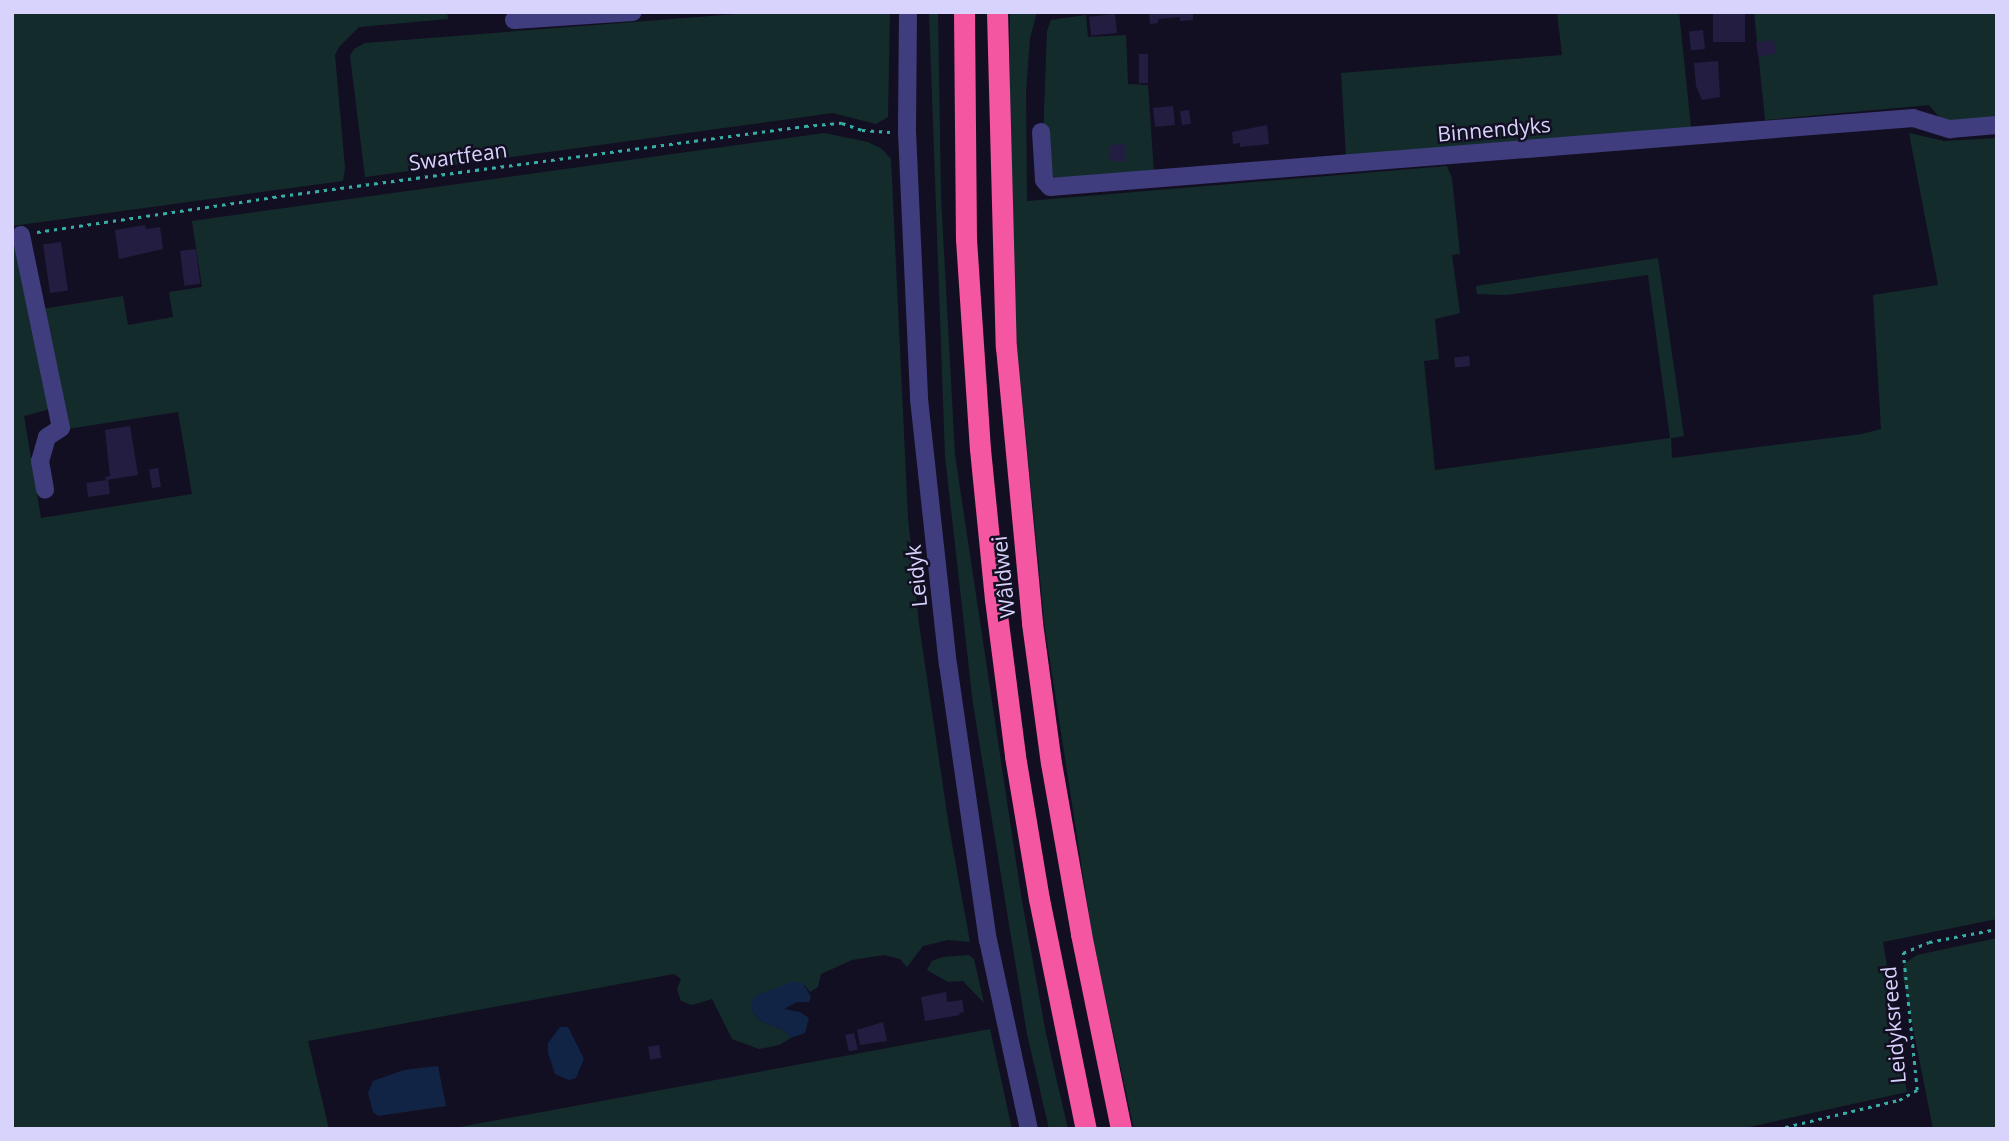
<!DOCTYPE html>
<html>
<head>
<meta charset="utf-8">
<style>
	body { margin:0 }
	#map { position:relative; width:2009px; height:1141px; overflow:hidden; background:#130f22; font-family:"Open Sans",sans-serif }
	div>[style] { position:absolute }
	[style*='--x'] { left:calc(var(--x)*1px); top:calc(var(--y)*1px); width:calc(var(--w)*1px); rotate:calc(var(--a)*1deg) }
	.green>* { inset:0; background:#132c2b }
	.water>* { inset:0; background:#112445 }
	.building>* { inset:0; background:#241d42; transform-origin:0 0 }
	.path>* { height:2.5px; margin-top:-1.25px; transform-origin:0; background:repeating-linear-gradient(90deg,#36ada7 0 3.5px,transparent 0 8.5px) }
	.minor>* { height:18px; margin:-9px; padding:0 9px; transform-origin:9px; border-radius:9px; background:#403d7e }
	.highway>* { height:21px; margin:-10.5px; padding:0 10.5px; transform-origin:10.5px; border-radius:10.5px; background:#f456a1 }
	span { translate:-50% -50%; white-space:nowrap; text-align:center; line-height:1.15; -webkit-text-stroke:5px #130f22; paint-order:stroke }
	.street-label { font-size:21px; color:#d8d3fc }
	.frame { position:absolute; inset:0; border:14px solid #d8d3fc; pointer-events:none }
</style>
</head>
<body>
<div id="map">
	<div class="green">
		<div style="clip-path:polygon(12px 12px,447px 12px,448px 19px,359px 27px,339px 47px,335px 55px,345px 168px,343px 181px,12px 226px)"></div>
		<div style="clip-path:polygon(762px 12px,890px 12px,888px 117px,876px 124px,833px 113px,365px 177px,350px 56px,354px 49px,365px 43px)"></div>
		<div style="clip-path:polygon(929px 12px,938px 12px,941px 197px,955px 455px,1021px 895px,1046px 1034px,1068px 1129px,1049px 1129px,1027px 1034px,973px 704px,945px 456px)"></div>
		<div style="clip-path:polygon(1010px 12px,1037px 12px,1030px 38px,1026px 91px,1027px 201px,1447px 166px,1452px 178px,1460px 254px,1452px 255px,1460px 313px,1435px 319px,1439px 359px,1424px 361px,1435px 470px,1670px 438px,1648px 275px,1506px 295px,1477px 294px,1476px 286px,1658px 258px,1684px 436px,1671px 438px,1672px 458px,1862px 434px,1881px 429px,1873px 295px,1938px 285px,1909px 133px,1944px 141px,1997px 138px,1997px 919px,1883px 942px,1907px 1092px,1740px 1129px,1134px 1129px,1093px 940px,1045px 629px,1016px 337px,1010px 203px)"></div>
		<div style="clip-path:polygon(1557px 12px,1679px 12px,1691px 127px,1346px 156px,1341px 73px,1562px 55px)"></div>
		<div style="clip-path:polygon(1754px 12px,1997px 12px,1997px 120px,1945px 124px,1929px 105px,1765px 120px)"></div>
		<div style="clip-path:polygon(1086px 15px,1088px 37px,1126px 35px,1128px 84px,1148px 85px,1154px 173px,1058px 180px,1042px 167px,1047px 31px,1051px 20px)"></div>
		<div style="clip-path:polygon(824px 133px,868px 142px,882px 149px,891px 159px,908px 518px,919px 624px,949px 827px,970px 942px,948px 940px,923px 946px,907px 967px,900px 959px,884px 955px,852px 960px,821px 974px,818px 987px,810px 992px,803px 983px,752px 1010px,760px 1021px,785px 1031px,791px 1038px,779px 1045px,759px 1049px,732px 1039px,712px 999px,692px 1005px,681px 1001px,677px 989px,681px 979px,674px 974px,308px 1041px,329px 1129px,12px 1129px,12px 245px,18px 251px,50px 409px,24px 416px,41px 518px,192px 494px,178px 412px,67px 429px,42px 309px,123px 296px,128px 325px,173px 317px,169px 292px,202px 287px,192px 221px)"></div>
		<div style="clip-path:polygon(1997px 938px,1997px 1129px,1933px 1129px,1903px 977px,1904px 964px,1917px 955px)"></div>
		<div style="clip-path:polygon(969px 955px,974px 959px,984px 1003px,963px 981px,948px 982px,927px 970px,932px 961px,943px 957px)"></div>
		<div style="clip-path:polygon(990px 1029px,1012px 1129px,449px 1129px,737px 1076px)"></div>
	</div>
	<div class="water">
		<div style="clip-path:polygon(792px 982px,803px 983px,811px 997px,809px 1002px,797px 1002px,784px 1009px,800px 1012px,809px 1018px,805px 1033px,791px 1038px,785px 1031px,760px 1021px,752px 1010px,751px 1002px,757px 995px)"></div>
		<div style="clip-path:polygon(560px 1027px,568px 1027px,584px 1059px,576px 1078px,569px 1080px,555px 1074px,548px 1053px,548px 1043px)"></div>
		<div style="clip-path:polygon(438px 1066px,446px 1106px,378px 1116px,373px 1112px,368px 1093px,373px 1081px,404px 1070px)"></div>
	</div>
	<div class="building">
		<div style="clip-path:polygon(1149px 12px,1193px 12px,1193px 20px,1180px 21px,1180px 17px,1158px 19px,1158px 23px,1150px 24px)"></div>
		<div style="left:1713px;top:12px;width:32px;height:30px"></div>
		<div style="left:1115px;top:14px;width:19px;height:26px;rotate:84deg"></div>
		<div style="left:1703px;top:30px;width:19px;height:14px;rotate:84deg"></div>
		<div style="left:1774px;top:40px;width:14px;height:18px;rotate:82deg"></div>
		<div style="left:1139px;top:54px;width:9px;height:29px"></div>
		<div style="clip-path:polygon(1718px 61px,1720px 97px,1702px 100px,1696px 86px,1694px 63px)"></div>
		<div style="left:1173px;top:106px;width:19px;height:20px;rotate:84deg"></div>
		<div style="left:1189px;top:110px;width:14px;height:9px;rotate:82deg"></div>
		<div style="clip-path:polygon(1267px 125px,1269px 144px,1240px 147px,1240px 143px,1233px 144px,1232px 132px)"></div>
		<div style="clip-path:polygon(1125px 144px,1125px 162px,1109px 160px,1109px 145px)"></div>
		<div style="clip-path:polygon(145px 225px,146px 229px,160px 227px,163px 249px,119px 259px,115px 230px)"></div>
		<div style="left:61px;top:242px;width:49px;height:18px;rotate:82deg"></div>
		<div style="left:196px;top:249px;width:35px;height:16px;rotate:83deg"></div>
		<div style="left:1469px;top:356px;width:10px;height:15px;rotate:84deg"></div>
		<div style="clip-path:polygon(130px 426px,138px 475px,106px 480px,105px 477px,110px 476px,105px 430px)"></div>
		<div style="left:158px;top:468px;width:19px;height:9px;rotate:81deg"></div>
		<div style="left:108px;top:480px;width:14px;height:22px;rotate:82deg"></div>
		<div style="clip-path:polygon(946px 992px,947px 1002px,962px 1000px,964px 1012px,959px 1013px,960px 1015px,925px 1021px,921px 997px)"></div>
		<div style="clip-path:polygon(883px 1022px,887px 1041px,860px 1045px,857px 1030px)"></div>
		<div style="left:854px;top:1033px;width:17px;height:9px;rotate:77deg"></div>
		<div style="left:659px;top:1045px;width:13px;height:11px;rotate:81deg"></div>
	</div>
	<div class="path">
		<div style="--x:37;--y:232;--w:239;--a:-8.4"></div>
		<div style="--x:273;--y:197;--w:537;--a:-7.6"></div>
		<div style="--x:805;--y:126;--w:37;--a:-5"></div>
		<div style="--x:842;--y:123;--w:21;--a:19"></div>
		<div style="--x:862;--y:130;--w:28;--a:4"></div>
		<div style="--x:1777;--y:1129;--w:125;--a:-13.4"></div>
		<div style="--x:1899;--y:1100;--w:21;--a:-29"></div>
		<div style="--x:1917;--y:1090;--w:138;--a:-95.8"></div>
		<div style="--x:1903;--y:953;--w:28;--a:-23"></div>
		<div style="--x:1929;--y:942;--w:69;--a:-10.8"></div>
	</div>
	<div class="minor">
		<div style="--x:908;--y:12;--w:120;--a:90.5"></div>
		<div style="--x:907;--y:132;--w:267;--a:87.4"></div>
		<div style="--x:919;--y:399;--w:267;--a:83.8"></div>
		<div style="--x:948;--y:664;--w:279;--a:81.8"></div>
		<div style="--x:988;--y:940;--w:193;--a:77.8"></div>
		<div style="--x:514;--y:20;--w:119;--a:-3.8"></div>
		<div style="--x:1041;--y:132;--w:48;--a:86.4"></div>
		<div style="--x:1044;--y:180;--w:9;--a:49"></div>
		<div style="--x:1050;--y:187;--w:866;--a:-4.57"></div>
		<div style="--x:1913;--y:118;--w:39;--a:17"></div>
		<div style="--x:1950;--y:129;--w:47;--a:-4.9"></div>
		<div style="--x:21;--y:235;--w:197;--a:78.3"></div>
		<div style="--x:61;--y:428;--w:17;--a:147"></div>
		<div style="--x:47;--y:437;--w:25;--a:106"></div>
		<div style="--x:40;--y:461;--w:29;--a:80"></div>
	</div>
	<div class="highway">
		<div style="--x:964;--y:12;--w:227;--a:89.5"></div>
		<div style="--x:966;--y:239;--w:210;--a:86.2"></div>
		<div style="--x:980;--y:449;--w:151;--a:84.3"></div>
		<div style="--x:995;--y:599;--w:158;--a:82.7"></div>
		<div style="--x:1015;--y:756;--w:145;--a:80.5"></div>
		<div style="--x:1039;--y:899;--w:235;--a:78.5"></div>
		<div style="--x:997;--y:12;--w:335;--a:88.5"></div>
		<div style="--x:1006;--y:347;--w:277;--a:84.6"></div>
		<div style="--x:1032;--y:623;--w:141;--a:82.3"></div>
		<div style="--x:1051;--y:763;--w:174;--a:80"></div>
		<div style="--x:1081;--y:934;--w:199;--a:78.4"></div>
	</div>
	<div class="street-label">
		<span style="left:1494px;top:129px;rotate:-5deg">Binnendyks</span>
		<span style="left:458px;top:156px;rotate:-8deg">Swartfean</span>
		<span style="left:916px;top:576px;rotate:-96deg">Leidyk</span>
		<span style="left:1003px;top:577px;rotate:-96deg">Wâldwei</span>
		<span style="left:1893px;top:1025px;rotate:-95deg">Leidyksreed</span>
	</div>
	<div class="frame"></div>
</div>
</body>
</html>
